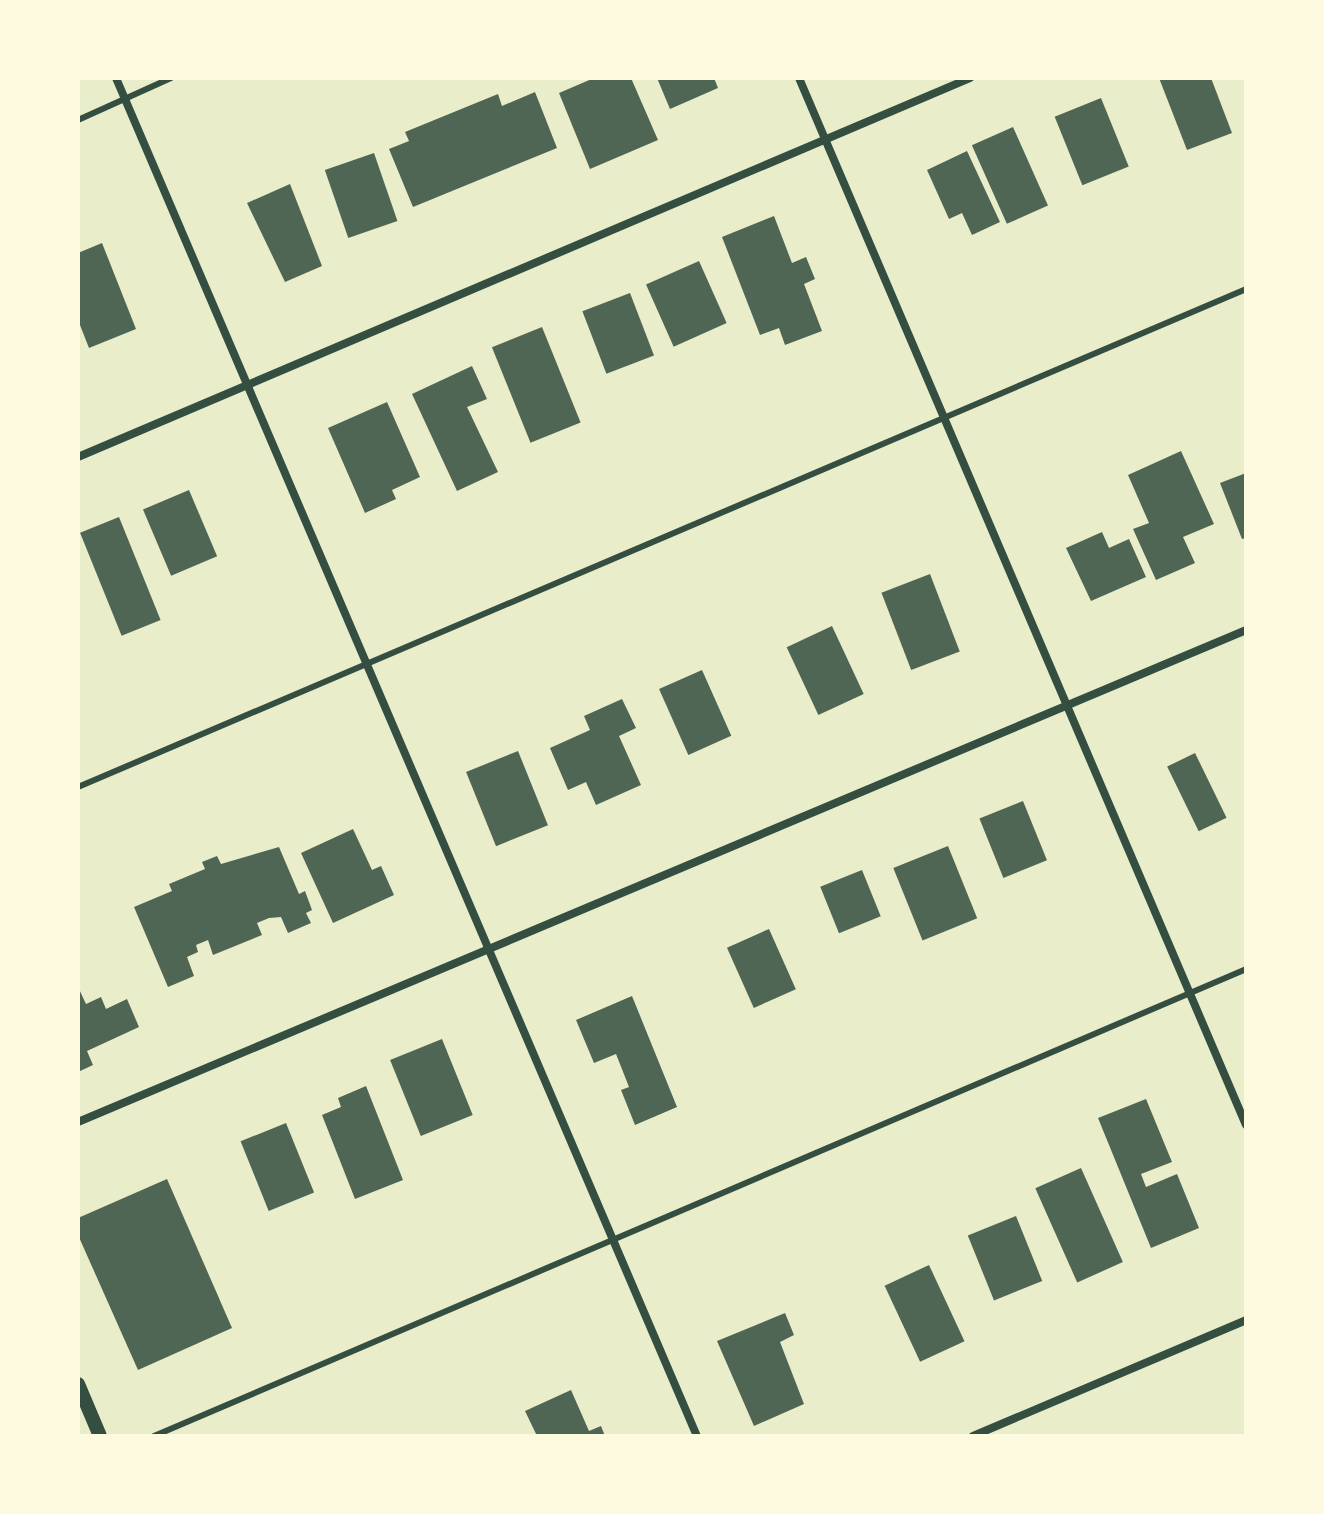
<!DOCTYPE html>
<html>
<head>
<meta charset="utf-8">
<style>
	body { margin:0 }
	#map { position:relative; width:1324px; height:1514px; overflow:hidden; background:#e9edc9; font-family:"Varela Round",sans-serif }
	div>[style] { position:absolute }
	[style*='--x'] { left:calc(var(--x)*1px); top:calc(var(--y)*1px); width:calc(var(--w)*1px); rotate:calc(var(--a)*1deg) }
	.building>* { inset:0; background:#4f6655; transform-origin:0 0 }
	.service>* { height:6px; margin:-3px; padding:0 3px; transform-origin:3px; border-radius:3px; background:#344e41 }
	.minor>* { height:8px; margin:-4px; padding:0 4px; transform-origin:4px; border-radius:4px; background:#344e41 }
	.tertiary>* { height:14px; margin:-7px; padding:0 7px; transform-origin:7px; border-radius:7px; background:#344e41 }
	span { translate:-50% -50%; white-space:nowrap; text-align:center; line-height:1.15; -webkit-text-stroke:8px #fefae0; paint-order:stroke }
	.frame { position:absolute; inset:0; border:80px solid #fefae0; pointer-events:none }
</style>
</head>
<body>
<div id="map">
	<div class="building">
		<div style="clip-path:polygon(594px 78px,631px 78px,658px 140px,590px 169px,559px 93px)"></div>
		<div style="clip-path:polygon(657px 78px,714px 78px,718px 88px,670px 109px)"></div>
		<div style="clip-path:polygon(1159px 78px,1211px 78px,1232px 133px,1187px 150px)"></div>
		<div style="clip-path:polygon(535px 92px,557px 148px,413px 207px,389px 149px,409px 141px,405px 132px,498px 94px,502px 106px)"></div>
		<div style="left:1101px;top:98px;width:74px;height:50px;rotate:68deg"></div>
		<div style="left:1013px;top:127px;width:86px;height:45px;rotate:66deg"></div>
		<div style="clip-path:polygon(967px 151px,1000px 222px,972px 235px,962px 213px,949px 219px,927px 170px)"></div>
		<div style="left:374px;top:153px;width:72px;height:52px;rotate:71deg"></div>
		<div style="clip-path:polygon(290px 184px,322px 266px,285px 282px,247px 203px)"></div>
		<div style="clip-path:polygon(774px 216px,792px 263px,806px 257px,815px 279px,804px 284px,822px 331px,785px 345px,779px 328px,760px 335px,722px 237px)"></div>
		<div style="clip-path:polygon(102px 243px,136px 329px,89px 348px,78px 320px,78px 253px)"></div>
		<div style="left:699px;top:261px;width:68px;height:58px;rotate:66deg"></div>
		<div style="left:630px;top:293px;width:67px;height:51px;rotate:69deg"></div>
		<div style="left:542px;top:327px;width:103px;height:54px;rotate:68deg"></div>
		<div style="clip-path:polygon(472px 366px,487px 399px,467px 407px,498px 472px,457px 491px,412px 394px)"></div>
		<div style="clip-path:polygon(387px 402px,420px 477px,392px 490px,396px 499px,365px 513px,328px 428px)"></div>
		<div style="clip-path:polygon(1181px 451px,1214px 524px,1183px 537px,1195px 563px,1156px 580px,1133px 529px,1149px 523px,1128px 475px)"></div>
		<div style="clip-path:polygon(1246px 473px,1246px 538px,1242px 539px,1220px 483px)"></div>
		<div style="left:189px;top:490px;width:72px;height:50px;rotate:67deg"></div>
		<div style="left:119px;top:517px;width:111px;height:42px;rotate:68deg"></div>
		<div style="clip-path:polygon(1102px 532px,1109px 548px,1129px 539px,1146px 577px,1091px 601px,1066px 548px)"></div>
		<div style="left:930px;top:574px;width:83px;height:52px;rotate:69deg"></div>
		<div style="left:832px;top:626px;width:75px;height:50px;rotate:65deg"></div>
		<div style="left:702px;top:670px;width:72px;height:47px;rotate:66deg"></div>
		<div style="clip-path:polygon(622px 699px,636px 728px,619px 736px,641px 785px,596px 805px,586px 782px,568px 790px,550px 748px,590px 730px,584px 716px)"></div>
		<div style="left:518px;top:751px;width:80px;height:56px;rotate:68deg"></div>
		<div style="left:1195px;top:753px;width:72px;height:31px;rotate:64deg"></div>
		<div style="left:1023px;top:801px;width:64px;height:47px;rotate:68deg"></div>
		<div style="clip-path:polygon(353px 829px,372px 870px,381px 866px,394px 895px,333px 923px,301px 853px)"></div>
		<div style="left:948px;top:846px;width:78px;height:59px;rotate:68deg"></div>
		<div style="clip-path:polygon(279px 847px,299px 894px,305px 891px,312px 910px,306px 913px,311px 923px,288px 933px,281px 917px,269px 918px,257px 923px,262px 935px,213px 955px,208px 940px,196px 945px,198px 952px,187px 957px,194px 976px,168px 987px,134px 907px,172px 891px,169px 884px,205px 869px,202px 862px,217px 856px,221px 864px)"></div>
		<div style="left:862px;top:870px;width:50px;height:45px;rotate:68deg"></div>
		<div style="left:769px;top:929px;width:66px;height:46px;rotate:66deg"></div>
		<div style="clip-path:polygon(78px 987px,86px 1004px,101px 997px,106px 1009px,127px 999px,139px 1027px,87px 1051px,93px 1065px,78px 1072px)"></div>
		<div style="clip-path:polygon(632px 996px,677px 1107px,635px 1125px,621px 1090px,629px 1087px,616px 1054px,594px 1063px,576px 1020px)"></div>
		<div style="left:442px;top:1039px;width:82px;height:56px;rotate:68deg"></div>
		<div style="clip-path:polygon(366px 1086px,403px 1180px,355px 1199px,322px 1115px,341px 1107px,338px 1098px)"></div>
		<div style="clip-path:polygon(1146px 1099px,1172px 1162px,1141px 1174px,1146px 1187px,1177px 1174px,1199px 1228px,1151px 1248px,1098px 1118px)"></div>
		<div style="left:286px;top:1123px;width:75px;height:49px;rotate:68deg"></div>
		<div style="left:1081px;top:1168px;width:103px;height:50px;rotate:66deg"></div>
		<div style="clip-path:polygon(167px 1179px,232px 1328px,138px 1370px,78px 1235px,78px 1218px)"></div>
		<div style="left:1016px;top:1216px;width:70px;height:52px;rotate:68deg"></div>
		<div style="left:929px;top:1265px;width:84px;height:49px;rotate:65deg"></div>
		<div style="clip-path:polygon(785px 1313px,794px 1335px,780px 1342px,804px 1404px,754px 1426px,717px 1341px)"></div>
		<div style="clip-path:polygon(571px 1390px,589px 1431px,601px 1426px,605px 1436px,537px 1436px,525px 1411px)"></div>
	</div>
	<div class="service">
		<div style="--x:78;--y:120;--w:102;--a:-24.3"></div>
		<div style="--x:78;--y:787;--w:1270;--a:-23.09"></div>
		<div style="--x:154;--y:1436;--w:1188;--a:-23.15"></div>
	</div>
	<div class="minor">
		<div style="--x:116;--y:78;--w:1477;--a:66.84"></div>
		<div style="--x:799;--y:78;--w:1138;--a:66.88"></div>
		<div style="--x:78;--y:457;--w:969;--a:-23.02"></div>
		<div style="--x:78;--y:1122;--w:1267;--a:-22.84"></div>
		<div style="--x:973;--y:1436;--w:297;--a:-23"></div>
	</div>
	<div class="tertiary">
		<div style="--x:78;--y:1384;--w:56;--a:67.1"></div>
	</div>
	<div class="frame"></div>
</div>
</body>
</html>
